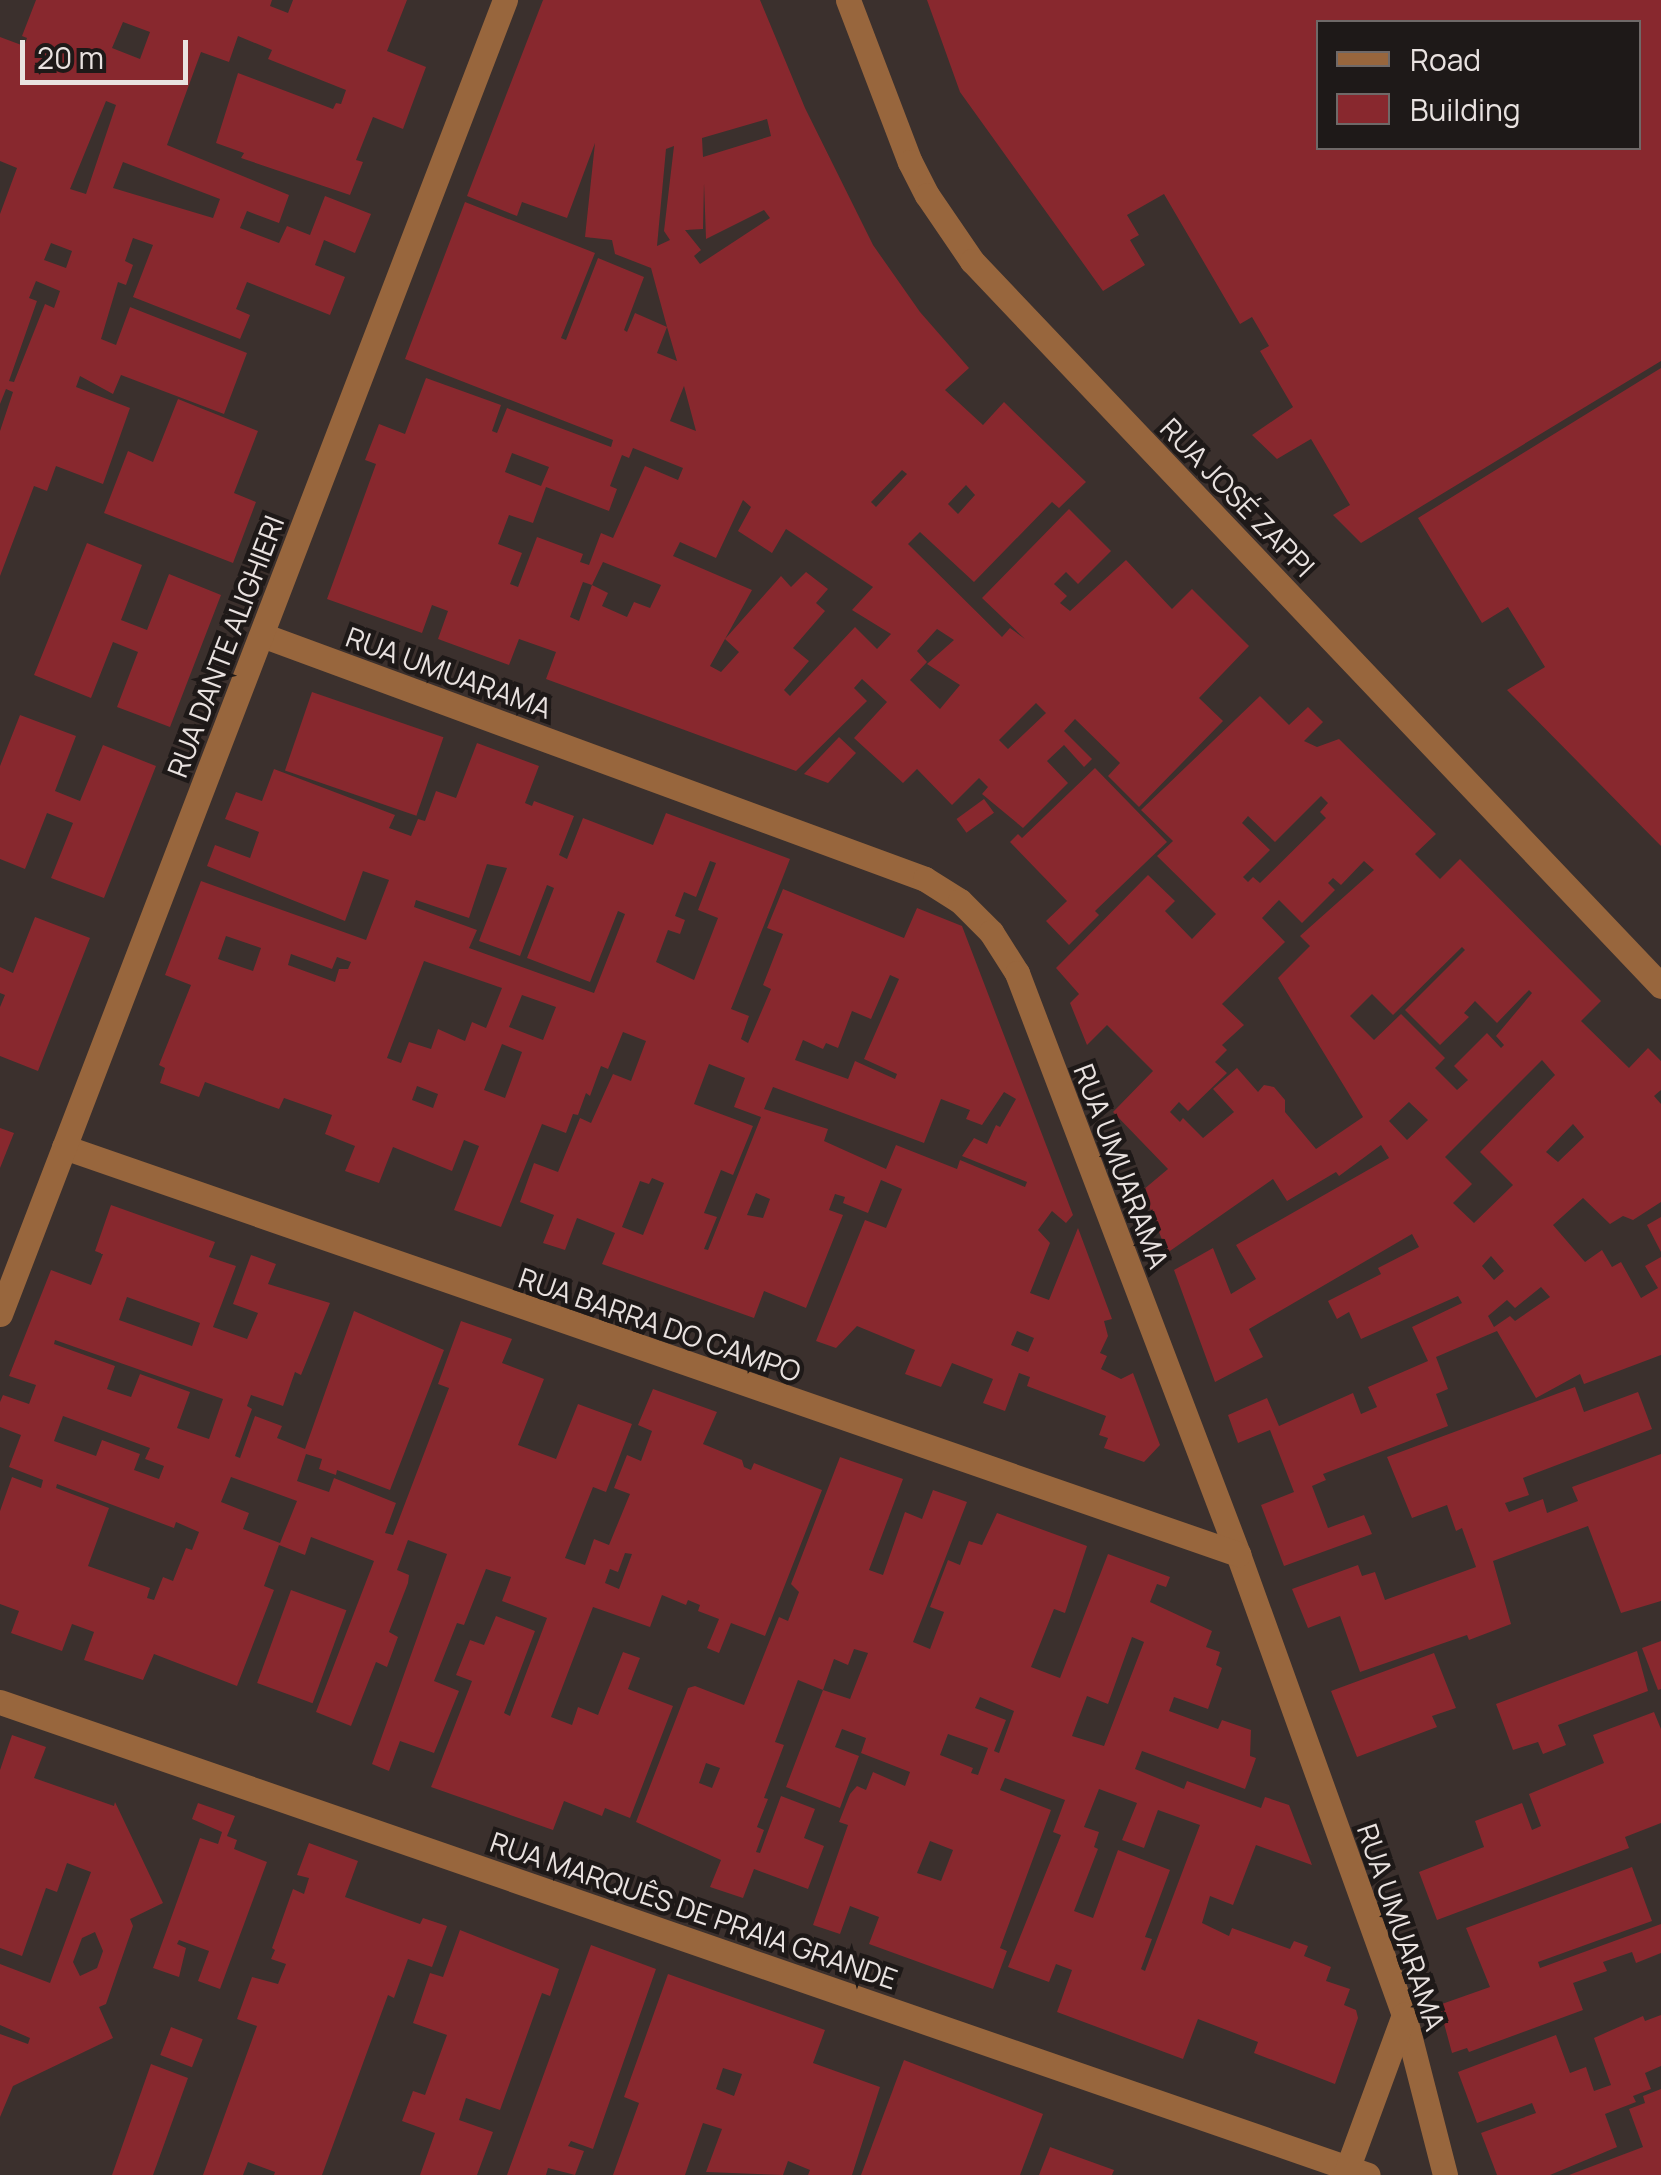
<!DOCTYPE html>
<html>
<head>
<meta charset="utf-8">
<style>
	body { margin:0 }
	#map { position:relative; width:1661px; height:2175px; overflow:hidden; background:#3b302d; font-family:Manrope,sans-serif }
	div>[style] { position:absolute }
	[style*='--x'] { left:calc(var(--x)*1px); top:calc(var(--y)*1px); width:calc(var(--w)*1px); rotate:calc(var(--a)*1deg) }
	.building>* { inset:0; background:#88282e; transform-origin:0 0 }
	.minor>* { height:25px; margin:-12.5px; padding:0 12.5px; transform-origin:12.5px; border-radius:12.5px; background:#98663d }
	span { translate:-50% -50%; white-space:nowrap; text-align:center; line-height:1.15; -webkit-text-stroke:9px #1e1918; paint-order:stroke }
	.street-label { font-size:28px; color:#e9e2e0 }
	.legend { position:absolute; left:1316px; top:20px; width:325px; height:130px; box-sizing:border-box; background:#1e1918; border:2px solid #6f6968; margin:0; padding:12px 18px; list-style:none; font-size:30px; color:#e9e2e0 }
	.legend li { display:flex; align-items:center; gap:20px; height:50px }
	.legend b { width:50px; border:2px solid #6f6968 }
	.scale { position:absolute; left:20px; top:40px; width:168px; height:45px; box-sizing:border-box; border:5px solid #e9e2e0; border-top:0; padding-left:12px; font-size:30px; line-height:35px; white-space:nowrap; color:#e9e2e0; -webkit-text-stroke:8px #1e1918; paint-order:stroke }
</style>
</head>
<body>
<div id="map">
	<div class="building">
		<div style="clip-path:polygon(evenodd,36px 0,272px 0,270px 6px,288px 13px,293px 0,407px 0,387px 51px,426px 67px,403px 129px,373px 117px,356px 160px,363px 162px,350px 195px,241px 158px,244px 153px,216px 143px,238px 73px,333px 109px,336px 103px,341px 104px,346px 90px,268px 59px,272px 50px,238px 36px,229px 62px,201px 52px,167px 145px,289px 195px,279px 223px,247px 211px,240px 228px,279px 243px,287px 226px,310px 235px,325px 196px,371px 214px,355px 253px,324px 240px,315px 265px,345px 277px,330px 315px,247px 282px,236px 309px,250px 315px,240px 339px,133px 297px,153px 245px,133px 238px,125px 261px,133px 265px,126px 285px,118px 282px,101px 339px,116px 345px,130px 307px,247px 353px,224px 414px,121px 375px,113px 394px,80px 376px,76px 387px,130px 408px,103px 484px,56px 466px,47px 491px,34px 486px,0 576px,0 431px,13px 392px,6px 389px,0 404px,0 214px,17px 168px,0 161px,0 37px,24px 46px,27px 38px,22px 36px,36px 0,123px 22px,150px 32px,140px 59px,112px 48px,123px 22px,36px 0,106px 101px,116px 105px,86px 194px,70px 189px,106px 101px,36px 0,123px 162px,220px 199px,213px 218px,113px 188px,123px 162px,36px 0,51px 243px,72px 251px,66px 268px,44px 260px,51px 243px,36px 0,36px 281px,60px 291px,54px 308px,45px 304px,14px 382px,9px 381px,37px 301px,29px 298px,36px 281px)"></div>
		<div style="clip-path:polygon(evenodd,543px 0,760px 0,805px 108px,873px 245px,920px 312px,969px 368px,945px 390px,983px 425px,1004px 402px,1086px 482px,1059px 508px,1052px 502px,974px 582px,920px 532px,908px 544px,1002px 637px,1010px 628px,1025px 639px,982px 598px,1069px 509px,1111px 551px,1078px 584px,1066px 572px,1054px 584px,1067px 596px,1060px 603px,1070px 611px,1126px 560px,1172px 609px,1192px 589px,1249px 646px,1199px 698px,1223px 721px,1139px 807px,1108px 776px,1120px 763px,1075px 719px,1064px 731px,1092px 759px,1084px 767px,1064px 745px,1047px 761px,1068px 783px,1023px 828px,982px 794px,988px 787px,979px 778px,952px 805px,917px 769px,903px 783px,854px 738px,887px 702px,862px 679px,854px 688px,867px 701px,796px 771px,546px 679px,556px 652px,519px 639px,509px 665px,438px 639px,448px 611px,432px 605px,422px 633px,327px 599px,376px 464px,365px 460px,379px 424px,405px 434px,426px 378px,501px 405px,492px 431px,497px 433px,507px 408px,611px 447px,613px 440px,405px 359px,465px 202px,595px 253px,561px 338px,566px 340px,598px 258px,644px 277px,624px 330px,627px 332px,635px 313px,667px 327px,657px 353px,677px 361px,667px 327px,651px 268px,615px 254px,612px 240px,585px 237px,595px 143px,567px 218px,522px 202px,517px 216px,467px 196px,543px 0,767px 119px,771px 136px,703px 157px,702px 138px,767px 119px,543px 0,674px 146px,664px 231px,670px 240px,657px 246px,666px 149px,674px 146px,543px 0,704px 183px,706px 239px,764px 210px,770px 218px,700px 264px,694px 256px,701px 250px,685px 230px,703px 229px,704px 183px,543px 0,684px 386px,696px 431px,670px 421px,684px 386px,543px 0,633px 448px,683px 468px,678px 480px,645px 466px,613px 538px,601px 533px,589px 565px,580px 562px,583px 554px,537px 537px,518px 587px,510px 584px,522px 553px,498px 544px,509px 515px,533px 523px,546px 487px,609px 511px,617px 489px,610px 486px,622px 455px,629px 458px,633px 448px,543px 0,512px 453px,549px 467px,541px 486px,505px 472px,512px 453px,543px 0,902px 470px,907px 474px,876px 507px,871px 502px,902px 470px,543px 0,966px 485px,975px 495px,958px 514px,948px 504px,966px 485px,543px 0,743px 500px,751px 507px,738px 531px,772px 553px,786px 529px,873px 587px,852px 610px,891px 634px,877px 649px,855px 627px,790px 696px,784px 690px,809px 661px,793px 648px,825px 611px,816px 603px,828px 589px,806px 572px,791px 587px,781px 576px,725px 639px,752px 590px,673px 556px,680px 542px,716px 558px,743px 500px,543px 0,603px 562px,661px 585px,650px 608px,634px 602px,627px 617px,602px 606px,608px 593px,592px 585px,579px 621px,570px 617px,583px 582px,592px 585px,603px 562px,543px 0,937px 629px,954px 640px,927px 664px,960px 685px,940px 709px,910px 680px,927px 662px,917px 651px,937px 629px,543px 0,725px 639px,739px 652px,721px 672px,710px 666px,725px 639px,543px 0,1036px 703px,1046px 713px,1008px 749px,999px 740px,1036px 703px)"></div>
		<div style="clip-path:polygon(evenodd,927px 0,1661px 0,1661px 361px,1361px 543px,1333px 515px,1350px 505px,1311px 439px,1277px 459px,1252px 435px,1293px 407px,1260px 351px,1269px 346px,1252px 317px,1240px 324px,1164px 194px,1127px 215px,1139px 235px,1130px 240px,1145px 265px,1103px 291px,960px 92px,927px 0,1318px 22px,1638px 22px,1638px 148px,1318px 148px,1318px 22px)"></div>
		<div style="clip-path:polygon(1661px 368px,1661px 846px,1507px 690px,1545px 667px,1508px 607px,1482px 623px,1418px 518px)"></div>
		<div style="clip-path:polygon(178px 399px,258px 431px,234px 493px,256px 502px,233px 563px,104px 513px,128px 451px,153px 462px)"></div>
		<div style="clip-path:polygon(87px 543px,142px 565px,121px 620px,147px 630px,169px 574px,221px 595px,170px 727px,117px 707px,138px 652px,113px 642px,91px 698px,34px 675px)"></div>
		<div style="left:312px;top:692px;width:139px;height:83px;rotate:19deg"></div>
		<div style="clip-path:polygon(evenodd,1260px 696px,1289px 725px,1308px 707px,1323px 722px,1304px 741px,1317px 747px,1339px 739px,1436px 834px,1415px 854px,1440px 879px,1460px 859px,1601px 1001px,1581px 1021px,1629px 1068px,1648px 1048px,1661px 1061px,1661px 1090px,1654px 1096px,1661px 1104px,1661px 1202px,1633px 1220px,1623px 1216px,1610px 1224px,1583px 1198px,1553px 1225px,1585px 1262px,1602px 1250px,1612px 1267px,1621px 1262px,1641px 1298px,1658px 1288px,1645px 1266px,1661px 1257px,1661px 1355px,1584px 1384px,1580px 1374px,1536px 1398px,1497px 1331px,1436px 1357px,1448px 1389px,1436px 1394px,1448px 1426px,1323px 1474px,1326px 1480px,1312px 1486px,1328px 1528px,1364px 1515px,1372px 1534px,1284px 1566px,1261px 1505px,1294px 1492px,1270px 1430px,1238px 1443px,1228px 1415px,1267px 1398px,1279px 1426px,1353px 1393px,1361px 1414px,1377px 1407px,1368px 1387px,1428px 1361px,1412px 1327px,1462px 1303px,1458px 1296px,1361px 1339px,1349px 1312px,1337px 1319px,1328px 1301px,1381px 1274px,1378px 1268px,1419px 1247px,1412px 1234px,1249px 1329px,1263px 1357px,1215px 1382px,1174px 1270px,1213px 1248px,1231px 1294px,1256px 1279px,1236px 1245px,1389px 1158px,1381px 1145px,1339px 1176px,1336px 1172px,1287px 1201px,1273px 1179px,1167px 1253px,1143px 1190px,1168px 1169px,1113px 1112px,1153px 1071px,1107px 1025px,1087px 1045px,1070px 1003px,1079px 994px,1056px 968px,1148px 875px,1175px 901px,1165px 911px,1192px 939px,1216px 914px,1157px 856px,1173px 841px,1141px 810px,1260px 696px,1321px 796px,1328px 803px,1320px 812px,1326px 818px,1260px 883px,1253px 877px,1248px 882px,1243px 877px,1270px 850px,1242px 823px,1248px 816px,1275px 842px,1321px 796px,1260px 696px,1364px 861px,1374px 870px,1300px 936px,1310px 946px,1278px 978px,1363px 1117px,1316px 1149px,1285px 1112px,1285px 1100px,1274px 1087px,1264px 1085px,1258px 1092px,1237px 1068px,1213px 1089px,1234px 1112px,1203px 1138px,1183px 1118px,1180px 1122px,1170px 1112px,1179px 1102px,1188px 1111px,1227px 1073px,1215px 1062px,1227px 1050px,1222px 1045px,1244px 1025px,1222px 1004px,1285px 942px,1262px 918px,1279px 900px,1302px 923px,1335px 890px,1328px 883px,1333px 878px,1341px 885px,1364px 861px,1260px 696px,1462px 947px,1465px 950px,1405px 1010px,1440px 1045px,1469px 1017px,1464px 1013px,1475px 1001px,1497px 1023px,1529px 990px,1532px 993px,1496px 1036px,1504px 1045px,1501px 1048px,1487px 1033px,1454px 1066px,1468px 1080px,1457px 1090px,1435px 1068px,1445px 1058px,1401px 1014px,1374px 1040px,1350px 1016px,1372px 994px,1393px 1015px,1462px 947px,1260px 696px,1542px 1060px,1555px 1075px,1480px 1152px,1513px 1185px,1474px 1223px,1453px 1203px,1472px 1184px,1445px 1157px,1542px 1060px,1260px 696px,1409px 1102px,1428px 1120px,1407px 1140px,1389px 1121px,1409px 1102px,1260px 696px,1573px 1124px,1584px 1137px,1558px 1162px,1546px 1152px,1573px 1124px,1260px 696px,1491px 1256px,1504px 1271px,1494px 1280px,1482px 1266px,1491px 1256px,1260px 696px,1541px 1287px,1550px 1297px,1515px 1321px,1510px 1316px,1494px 1327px,1488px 1316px,1507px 1300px,1515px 1308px,1541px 1287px)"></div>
		<div style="clip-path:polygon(20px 715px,76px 736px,55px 791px,80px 801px,103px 745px,156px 766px,104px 898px,51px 878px,73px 823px,47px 813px,25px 869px,0 859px,0 766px)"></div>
		<div style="clip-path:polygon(839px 737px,856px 753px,828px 783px,804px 774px)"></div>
		<div style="clip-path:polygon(evenodd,477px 743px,539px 766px,525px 803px,532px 806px,534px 801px,574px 816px,559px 855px,567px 859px,583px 818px,653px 845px,666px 813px,790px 859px,731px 1009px,749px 1016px,741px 1039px,748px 1043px,771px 989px,763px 985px,783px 934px,767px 928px,783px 889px,904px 938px,917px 908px,962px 926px,1073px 1215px,1066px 1223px,1052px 1211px,1038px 1230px,1050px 1243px,1030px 1293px,1049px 1300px,1078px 1228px,1112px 1319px,1104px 1321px,1108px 1336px,1100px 1353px,1107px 1356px,1101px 1369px,1121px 1379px,1133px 1373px,1160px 1445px,1144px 1462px,1104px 1448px,1108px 1438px,1099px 1435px,1106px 1416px,1027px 1386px,1030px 1377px,1019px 1373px,1005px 1411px,983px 1403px,993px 1379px,952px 1363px,941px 1387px,905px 1374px,915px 1350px,857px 1326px,836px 1348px,816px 1341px,865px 1220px,886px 1228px,902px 1189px,881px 1180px,868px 1213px,843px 1203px,845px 1197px,835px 1194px,829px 1210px,843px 1215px,806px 1308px,764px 1291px,754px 1318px,602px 1264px,615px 1233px,577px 1218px,565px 1250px,543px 1243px,554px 1215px,520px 1202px,534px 1163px,558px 1172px,580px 1118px,591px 1123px,613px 1074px,631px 1081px,646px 1041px,623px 1032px,608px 1069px,601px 1066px,590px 1096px,586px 1093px,578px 1115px,573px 1114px,566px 1133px,542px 1124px,501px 1227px,454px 1210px,479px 1146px,464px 1140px,452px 1171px,393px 1147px,379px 1183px,345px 1171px,355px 1146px,325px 1134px,332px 1115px,284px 1098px,279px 1109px,205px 1082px,199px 1097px,160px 1083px,165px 1068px,159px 1065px,191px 985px,165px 975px,201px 881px,366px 940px,389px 880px,363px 871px,345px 921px,207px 866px,215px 845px,250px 858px,259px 832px,225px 819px,236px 792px,262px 801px,274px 769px,395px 815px,389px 828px,411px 836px,418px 819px,425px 821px,436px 791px,456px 798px,477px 743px,710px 861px,716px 863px,698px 910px,718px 918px,694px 980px,656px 962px,668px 930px,680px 934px,685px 920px,675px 916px,684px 892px,696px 897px,710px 861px,477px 743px,487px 864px,507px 868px,479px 941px,520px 956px,547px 885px,554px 888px,527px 958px,590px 982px,618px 911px,625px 914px,594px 993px,469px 948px,477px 930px,414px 907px,416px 900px,469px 918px,487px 864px,477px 743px,226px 936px,261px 948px,253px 971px,218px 959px,226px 936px,477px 743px,291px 954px,332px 969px,337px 957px,351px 962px,348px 969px,339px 969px,335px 982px,288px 965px,291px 954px,477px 743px,424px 961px,502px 988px,486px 1028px,472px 1022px,465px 1041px,438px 1029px,431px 1049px,409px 1042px,401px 1063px,387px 1058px,424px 961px,477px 743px,890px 975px,899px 979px,864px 1059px,897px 1074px,895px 1079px,855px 1061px,848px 1079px,795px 1060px,803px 1040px,823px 1049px,826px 1043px,838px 1048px,852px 1011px,871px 1019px,890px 975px,477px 743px,522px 995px,556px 1007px,543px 1040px,509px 1027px,522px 995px,477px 743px,502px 1044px,522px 1052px,505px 1098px,484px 1090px,502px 1044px,477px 743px,709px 1064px,745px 1078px,734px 1107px,761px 1117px,708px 1250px,704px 1249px,717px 1217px,704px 1213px,721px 1170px,733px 1175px,753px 1126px,694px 1104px,709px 1064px,477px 743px,417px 1086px,438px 1094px,433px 1108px,412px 1100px,417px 1086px,477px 743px,773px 1087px,924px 1143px,941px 1099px,970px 1110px,966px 1119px,982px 1125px,1004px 1092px,1016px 1099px,1000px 1127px,996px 1125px,987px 1144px,974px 1138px,962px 1156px,1027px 1182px,1025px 1187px,960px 1160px,957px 1169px,896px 1145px,886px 1169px,824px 1141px,828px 1129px,764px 1109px,773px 1087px,477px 743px,652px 1178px,664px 1183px,643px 1235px,622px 1227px,640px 1181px,649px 1184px,652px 1178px,477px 743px,756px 1193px,770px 1199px,763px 1218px,747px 1215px,756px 1193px,477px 743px,1017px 1331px,1034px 1338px,1028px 1352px,1011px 1345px,1017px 1331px)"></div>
		<div style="clip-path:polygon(1095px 768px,1167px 842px,1095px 911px,1099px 915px,1069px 945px,1046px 921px,1067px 901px,1010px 842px,1018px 834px,1022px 838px)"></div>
		<div style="left:984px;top:799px;width:17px;height:34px;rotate:54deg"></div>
		<div style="clip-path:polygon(35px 917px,90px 938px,38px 1071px,0 1056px,0 1007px,5px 995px,0 993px,0 967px,13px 973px)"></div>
		<div style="clip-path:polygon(0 1128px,14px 1133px,0 1168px)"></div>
		<div style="clip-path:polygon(evenodd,111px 1205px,215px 1242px,209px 1257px,236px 1266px,213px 1327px,247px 1339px,258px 1313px,233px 1304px,251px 1255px,276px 1264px,268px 1284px,330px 1303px,301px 1375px,295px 1372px,283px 1406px,251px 1395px,247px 1406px,252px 1409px,235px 1456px,240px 1458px,255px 1416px,282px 1426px,277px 1438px,305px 1449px,354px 1311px,444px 1350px,390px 1490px,337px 1470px,336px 1475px,319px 1469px,322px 1459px,306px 1454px,297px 1481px,329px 1492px,334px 1478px,396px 1503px,385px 1533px,393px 1535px,449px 1388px,438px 1384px,461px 1321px,512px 1339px,502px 1363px,544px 1379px,518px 1445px,556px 1459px,578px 1404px,632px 1424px,606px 1492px,593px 1487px,565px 1558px,585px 1565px,594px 1539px,609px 1545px,630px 1494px,614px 1488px,627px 1455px,641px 1461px,652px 1431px,638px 1425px,653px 1389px,717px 1412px,703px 1444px,742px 1460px,744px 1467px,751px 1470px,754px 1463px,822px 1490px,765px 1636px,731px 1623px,719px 1653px,707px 1648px,719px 1619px,698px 1611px,700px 1605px,688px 1600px,686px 1605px,662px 1595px,650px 1627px,593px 1607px,551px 1717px,572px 1725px,578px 1707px,598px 1715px,623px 1652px,640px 1658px,628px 1689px,673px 1706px,630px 1818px,605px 1808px,602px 1816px,564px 1801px,553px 1830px,431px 1787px,472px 1681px,456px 1675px,470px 1640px,484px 1645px,496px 1616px,535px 1631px,504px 1713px,510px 1716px,547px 1618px,502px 1601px,511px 1577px,486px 1569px,464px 1625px,457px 1623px,434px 1681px,459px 1691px,434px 1753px,400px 1741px,389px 1771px,372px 1764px,447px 1554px,408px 1540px,397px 1570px,409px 1575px,408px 1583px,389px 1632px,398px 1637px,387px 1667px,376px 1662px,351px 1726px,316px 1712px,374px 1561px,311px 1537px,305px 1555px,279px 1545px,264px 1586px,274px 1590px,237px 1686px,154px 1654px,143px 1680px,84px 1660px,94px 1632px,72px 1624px,62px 1651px,11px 1633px,19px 1611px,0 1604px,0 1511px,12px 1477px,41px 1488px,43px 1480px,9px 1467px,21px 1435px,0 1427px,0 1402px,3px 1395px,29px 1404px,36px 1385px,9px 1376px,51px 1270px,91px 1285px,103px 1254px,95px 1251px,111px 1205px,127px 1297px,200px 1323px,192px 1346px,119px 1320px,127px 1297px,111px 1205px,55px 1340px,223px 1399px,209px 1439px,177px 1428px,190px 1392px,140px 1374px,131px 1397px,107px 1389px,115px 1366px,54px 1344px,55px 1340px,111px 1205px,63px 1416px,150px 1448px,145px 1459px,164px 1466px,159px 1479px,134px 1470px,140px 1454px,102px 1440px,96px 1456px,54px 1441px,63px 1416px,111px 1205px,231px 1477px,297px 1501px,280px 1543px,243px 1529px,249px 1513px,221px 1502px,231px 1477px,111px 1205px,57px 1484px,174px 1528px,176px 1522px,199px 1532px,192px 1550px,186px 1548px,173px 1581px,163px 1577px,154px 1600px,147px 1598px,150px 1588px,88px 1566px,109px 1508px,56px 1488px,57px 1484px,111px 1205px,625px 1553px,632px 1554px,619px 1589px,605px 1583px,610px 1569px,618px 1572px,625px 1553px)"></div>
		<div style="clip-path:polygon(1661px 1217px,1661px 1252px,1647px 1225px)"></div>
		<div style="clip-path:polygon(1575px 1387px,1584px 1412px,1638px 1392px,1652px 1429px,1523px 1478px,1529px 1495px,1505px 1503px,1509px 1512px,1543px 1499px,1547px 1513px,1578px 1501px,1572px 1487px,1661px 1454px,1661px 1601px,1621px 1613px,1588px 1526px,1493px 1561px,1511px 1624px,1469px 1640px,1467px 1635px,1360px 1672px,1340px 1616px,1308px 1628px,1292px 1589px,1358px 1565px,1362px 1576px,1375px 1572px,1385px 1600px,1476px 1567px,1462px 1528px,1456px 1531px,1447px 1505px,1412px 1518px,1387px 1457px)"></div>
		<div style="clip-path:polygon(evenodd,840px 1457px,903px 1479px,869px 1570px,883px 1575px,905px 1512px,922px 1519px,933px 1490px,967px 1502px,913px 1642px,930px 1649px,944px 1612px,930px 1607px,948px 1560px,960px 1565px,969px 1541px,982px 1545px,997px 1513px,1087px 1546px,1065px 1613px,1054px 1609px,1031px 1667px,1060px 1678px,1108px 1554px,1170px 1577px,1166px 1587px,1157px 1584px,1150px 1602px,1212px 1631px,1206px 1647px,1220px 1652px,1216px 1665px,1222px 1668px,1208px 1709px,1174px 1697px,1169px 1711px,1218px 1729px,1222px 1720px,1251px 1730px,1250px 1756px,1256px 1758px,1245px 1789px,1142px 1751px,1135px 1769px,1184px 1789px,1187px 1781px,1261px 1808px,1265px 1797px,1289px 1805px,1312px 1865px,1256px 1845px,1233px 1905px,1210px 1896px,1202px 1923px,1229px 1936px,1232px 1928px,1290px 1949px,1294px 1941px,1308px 1946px,1304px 1956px,1331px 1967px,1326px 1981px,1350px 1989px,1344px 2005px,1356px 2010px,1358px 2018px,1335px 2084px,1254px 2053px,1258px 2042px,1198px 2019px,1183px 2059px,1057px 2012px,1072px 1970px,1056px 1964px,1049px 1982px,1008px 1967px,1061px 1835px,1053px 1832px,1065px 1800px,1005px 1778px,1000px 1790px,1051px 1810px,1000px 1948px,1007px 1951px,993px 1989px,869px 1944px,879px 1917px,850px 1906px,840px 1934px,813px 1925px,848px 1825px,839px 1822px,850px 1794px,857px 1786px,866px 1790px,873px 1772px,905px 1786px,910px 1772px,861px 1753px,866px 1738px,842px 1729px,835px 1747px,859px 1756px,840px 1808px,786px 1787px,823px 1690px,850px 1699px,868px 1653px,854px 1649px,848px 1665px,834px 1659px,823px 1690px,798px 1680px,775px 1742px,784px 1745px,764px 1798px,768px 1799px,757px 1827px,764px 1830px,756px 1852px,760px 1853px,781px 1796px,815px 1809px,804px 1838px,824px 1846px,808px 1889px,754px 1869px,743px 1898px,710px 1887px,721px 1860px,636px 1822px,688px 1688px,695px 1686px,744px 1705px,779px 1617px,788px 1621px,799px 1592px,791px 1584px,840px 1457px,1132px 1637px,1144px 1642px,1104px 1746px,1072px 1736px,1087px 1696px,1108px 1704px,1132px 1637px,840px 1457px,980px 1697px,1014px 1711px,999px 1753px,994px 1751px,1006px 1720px,975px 1708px,980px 1697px,840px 1457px,948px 1734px,988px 1748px,978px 1775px,971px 1773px,973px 1768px,940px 1755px,948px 1734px,840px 1457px,706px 1763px,720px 1768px,712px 1788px,699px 1783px,706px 1763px,840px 1457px,1099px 1789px,1137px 1803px,1122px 1840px,1144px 1848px,1158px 1810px,1200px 1825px,1145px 1971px,1141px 1969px,1152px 1939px,1145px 1937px,1170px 1870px,1118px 1850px,1093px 1918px,1074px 1911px,1098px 1849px,1094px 1847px,1099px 1832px,1084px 1827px,1099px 1789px,840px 1457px,930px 1841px,953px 1850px,941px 1881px,917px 1873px,930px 1841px)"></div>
		<div style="left:291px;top:1590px;width:59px;height:99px;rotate:20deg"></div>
		<div style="clip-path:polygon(1661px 1641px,1661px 1689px,1658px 1690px,1642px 1648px)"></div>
		<div style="clip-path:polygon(1637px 1651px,1648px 1691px,1558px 1725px,1566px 1745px,1543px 1754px,1538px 1742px,1513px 1750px,1496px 1704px)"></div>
		<div style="clip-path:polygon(1434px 1653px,1456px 1708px,1432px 1716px,1437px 1727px,1357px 1757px,1331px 1691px)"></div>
		<div style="clip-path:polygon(1654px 1712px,1661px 1729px,1661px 1823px,1625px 1837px,1629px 1848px,1437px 1920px,1419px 1872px,1484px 1847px,1475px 1821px,1522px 1803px,1532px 1830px,1541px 1826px,1529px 1794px,1604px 1763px,1593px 1735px)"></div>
		<div style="clip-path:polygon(evenodd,12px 1735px,46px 1747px,34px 1778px,114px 1806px,115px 1802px,163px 1903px,130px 1919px,133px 1926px,106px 2004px,99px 2007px,113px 2038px,13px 2086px,0 2117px,0 2034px,28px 2044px,30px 2038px,0 2025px,0 1964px,50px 1983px,91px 1872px,67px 1863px,57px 1892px,46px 1888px,22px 1956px,0 1948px,0 1770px,12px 1735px,95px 1932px,103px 1951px,97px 1968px,80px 1976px,73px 1962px,82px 1938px,95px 1932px)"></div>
		<div style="clip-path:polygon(198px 1803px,235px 1816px,227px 1836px,237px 1840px,234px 1849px,267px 1862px,220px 1989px,198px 1981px,209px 1951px,179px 1940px,177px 1944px,186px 1948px,179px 1977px,153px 1968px,200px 1838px,218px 1844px,222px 1832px,192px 1819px)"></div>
		<div style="clip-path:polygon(309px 1843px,358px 1861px,345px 1897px,420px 1924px,423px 1918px,447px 1926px,432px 1967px,408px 1959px,394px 1998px,388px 1995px,322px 2175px,274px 2175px,275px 2172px,248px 2162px,243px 2175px,203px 2175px,257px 2026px,237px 2019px,252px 1977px,278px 1984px,286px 1964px,271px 1959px,275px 1950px,272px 1948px,293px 1889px,304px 1894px,309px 1878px,297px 1875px)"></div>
		<div style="clip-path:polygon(1632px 1867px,1652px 1921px,1538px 1962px,1540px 1968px,1661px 1924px,1661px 1953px,1636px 1963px,1632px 1952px,1603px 1962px,1607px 1971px,1573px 1983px,1583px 2010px,1469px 2052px,1467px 2048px,1452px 2053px,1439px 2005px,1490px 1987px,1466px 1928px)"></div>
		<div style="clip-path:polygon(460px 1930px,559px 1969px,550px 1996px,542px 1993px,500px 2110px,466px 2098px,459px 2120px,493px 2132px,477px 2175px,420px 2175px,435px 2133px,402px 2121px,413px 2091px,425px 2095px,447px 2035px,413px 2023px,430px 1973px,443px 1977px)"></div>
		<div style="clip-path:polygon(591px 1945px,656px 1969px,593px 2149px,571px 2141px,568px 2146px,584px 2151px,575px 2175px,548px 2168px,546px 2175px,507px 2175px)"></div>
		<div style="clip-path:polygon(evenodd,668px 1974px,825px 2030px,813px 2063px,880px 2087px,852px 2175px,808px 2175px,810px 2170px,788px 2161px,783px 2175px,706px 2172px,722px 2129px,703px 2123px,685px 2175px,613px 2175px,639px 2103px,624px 2097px,668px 1974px,723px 2068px,742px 2074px,734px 2096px,716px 2089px,723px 2068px)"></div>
		<div style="clip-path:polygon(1661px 2015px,1661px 2066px,1645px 2073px,1651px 2089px,1633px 2096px,1636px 2102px,1605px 2114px,1617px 2147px,1550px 2175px,1497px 2175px,1481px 2133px,1536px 2113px,1532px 2103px,1477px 2123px,1458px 2072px,1556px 2035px,1570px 2073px,1586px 2067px,1594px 2091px,1611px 2085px,1594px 2038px,1643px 2016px,1645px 2021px)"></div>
		<div style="left:171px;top:2027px;width:34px;height:30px;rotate:21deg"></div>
		<div style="clip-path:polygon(904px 2060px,1043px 2114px,1020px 2175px,861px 2175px)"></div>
		<div style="clip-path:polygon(151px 2064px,188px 2078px,153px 2175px,112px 2175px)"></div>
		<div style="clip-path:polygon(1661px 2089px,1661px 2175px,1569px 2175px,1643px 2147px,1629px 2109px,1645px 2103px,1643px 2096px)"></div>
		<div style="clip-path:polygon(1050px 2147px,1114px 2170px,1112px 2175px,1039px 2175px)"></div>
	</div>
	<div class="minor">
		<div style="--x:848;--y:0;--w:173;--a:69.1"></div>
		<div style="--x:910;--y:162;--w:37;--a:63"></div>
		<div style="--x:927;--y:195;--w:80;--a:55.7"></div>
		<div style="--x:972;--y:261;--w:1000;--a:46.46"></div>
		<div style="--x:262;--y:635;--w:706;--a:20.2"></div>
		<div style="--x:925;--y:879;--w:41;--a:32.2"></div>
		<div style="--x:960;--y:901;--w:44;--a:45"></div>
		<div style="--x:991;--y:932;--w:49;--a:57.6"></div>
		<div style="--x:1017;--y:973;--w:622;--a:69.17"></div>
		<div style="--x:1238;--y:1554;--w:490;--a:70.2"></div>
		<div style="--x:1404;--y:2015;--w:165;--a:75.6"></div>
		<div style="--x:64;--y:1147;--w:1243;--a:19.12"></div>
		<div style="--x:0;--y:1314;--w:1408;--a:-68.98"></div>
		<div style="--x:0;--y:1702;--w:1447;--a:19.07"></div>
		<div style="--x:1345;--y:2175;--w:171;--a:-69.8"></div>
	</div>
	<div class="street-label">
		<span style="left:1238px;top:497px;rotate:46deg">RUA JOSÉ ZAPPI</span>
		<span style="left:225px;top:646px;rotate:-69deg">RUA DANTE ALIGHIERI</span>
		<span style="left:449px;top:672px;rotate:20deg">RUA UMUARAMA</span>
		<span style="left:1122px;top:1166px;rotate:69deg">RUA UMUARAMA</span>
		<span style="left:660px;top:1324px;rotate:19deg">RUA BARRA DO CAMPO</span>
		<span style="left:694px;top:1910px;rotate:19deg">RUA MARQUÊS DE PRAIA GRANDE</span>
		<span style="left:1402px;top:1927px;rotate:71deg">RUA UMUARAMA</span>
	</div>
	<ul class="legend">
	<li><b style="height:12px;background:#98663d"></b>Road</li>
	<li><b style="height:28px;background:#88282e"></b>Building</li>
	</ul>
	<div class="scale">20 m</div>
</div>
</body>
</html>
